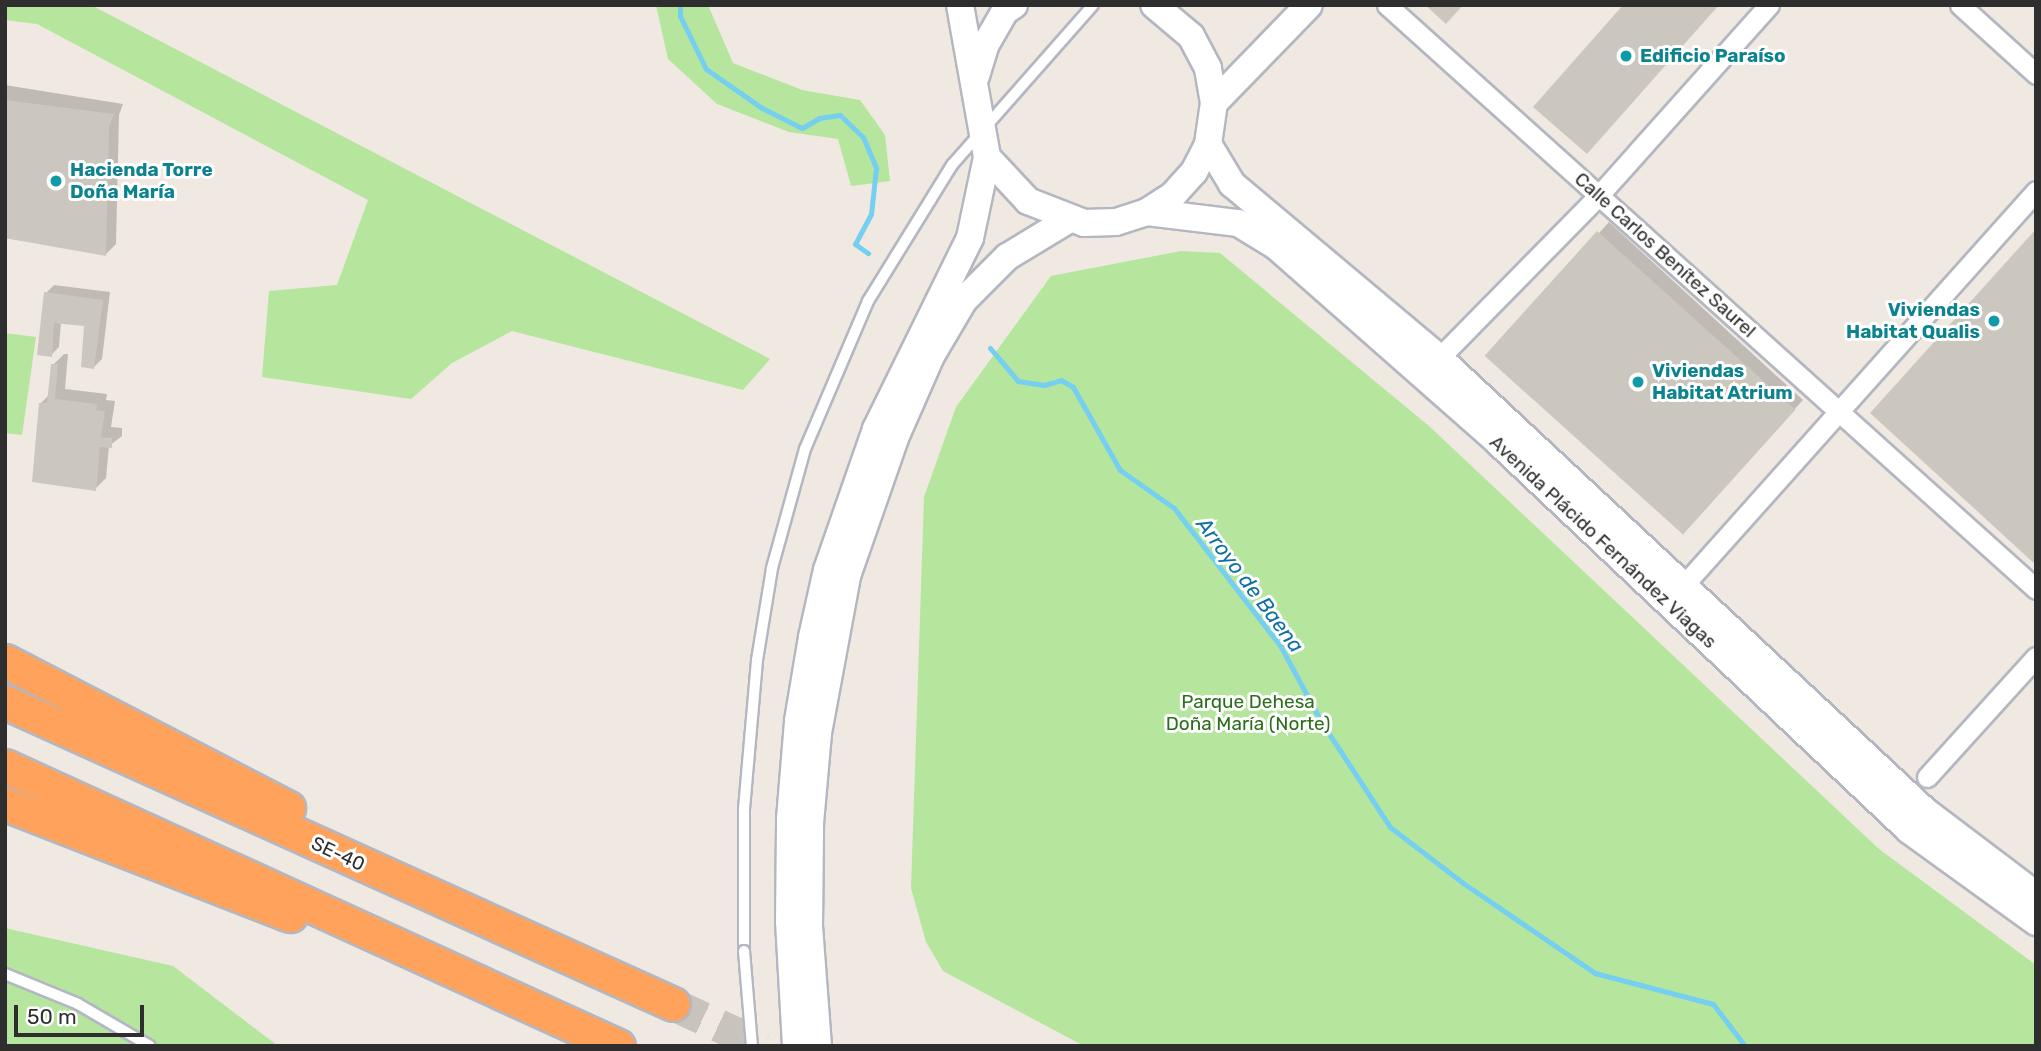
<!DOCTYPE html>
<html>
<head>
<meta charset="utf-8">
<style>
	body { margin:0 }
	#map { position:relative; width:2041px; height:1051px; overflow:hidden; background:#efe9e1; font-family:Rubik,sans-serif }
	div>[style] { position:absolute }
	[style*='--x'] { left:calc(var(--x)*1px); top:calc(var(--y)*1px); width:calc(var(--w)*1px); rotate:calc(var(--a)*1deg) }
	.green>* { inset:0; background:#b6e59e }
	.shadow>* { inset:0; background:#0003 }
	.stream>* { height:5px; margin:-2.5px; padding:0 2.5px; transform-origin:2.5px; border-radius:2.5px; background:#75cff0 }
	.building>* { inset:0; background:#cbc7bf; transform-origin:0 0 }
	.highway-tunnel>* { height:33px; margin-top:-16.5px; transform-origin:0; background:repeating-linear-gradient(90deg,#c8c4bd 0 33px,transparent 0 50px) }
	.roads { filter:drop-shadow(2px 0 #b4b7c1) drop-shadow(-2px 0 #b4b7c1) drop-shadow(0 2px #b4b7c1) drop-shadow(0 -2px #b4b7c1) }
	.lane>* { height:10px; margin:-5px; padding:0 5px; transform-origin:5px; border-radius:5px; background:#fff }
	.street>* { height:19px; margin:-9.5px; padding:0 9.5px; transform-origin:9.5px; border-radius:9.5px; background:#fff }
	.secondary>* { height:26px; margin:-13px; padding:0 13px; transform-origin:13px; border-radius:13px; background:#fff }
	.highway>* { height:33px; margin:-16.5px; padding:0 16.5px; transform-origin:16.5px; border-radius:16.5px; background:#ffa35c }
	.bridges { filter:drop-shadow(2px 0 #b4b7c1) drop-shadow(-2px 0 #b4b7c1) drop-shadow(0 2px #b4b7c1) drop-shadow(0 -2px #b4b7c1) }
	.lane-bridge>* { height:10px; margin:-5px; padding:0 5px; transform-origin:5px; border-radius:5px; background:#fff }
	.dots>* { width:19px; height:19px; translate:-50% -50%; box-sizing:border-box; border:4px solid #fff; border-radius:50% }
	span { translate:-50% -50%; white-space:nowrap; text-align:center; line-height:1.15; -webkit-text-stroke:6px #fff; paint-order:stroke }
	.culture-label { font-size:19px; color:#0d838f; font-weight:700 }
	.left { translate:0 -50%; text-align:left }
	.right { translate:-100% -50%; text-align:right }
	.street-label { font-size:19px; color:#2e2e2e }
	.park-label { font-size:19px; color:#2c6e1b }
	.water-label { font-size:21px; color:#0d6fa3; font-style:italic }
	.frame { position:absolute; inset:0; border:7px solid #2e2e2e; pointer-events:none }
	.scale { position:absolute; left:14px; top:1005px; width:130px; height:32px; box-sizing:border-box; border:4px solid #2e2e2e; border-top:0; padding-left:9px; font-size:21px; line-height:24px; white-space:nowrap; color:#2e2e2e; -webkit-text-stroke:5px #fff; paint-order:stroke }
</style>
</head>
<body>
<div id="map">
	<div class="green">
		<div style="clip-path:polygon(5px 5px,91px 5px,770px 359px,743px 390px,512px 331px,452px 363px,411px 399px,262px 377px,269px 291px,337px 285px,368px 200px,37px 24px,5px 20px)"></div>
		<div style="clip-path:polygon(656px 5px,708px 5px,733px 63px,802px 90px,860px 100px,885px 135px,890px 181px,851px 186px,838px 139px,789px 132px,717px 104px,668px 59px)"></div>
		<div style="clip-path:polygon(1181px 251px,1220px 253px,1429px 426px,1879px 849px,2036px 965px,2036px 1046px,1084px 1046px,943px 971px,926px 942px,911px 888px,924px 497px,956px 407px,1051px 276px)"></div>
		<div style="clip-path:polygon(5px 333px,36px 337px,22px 435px,5px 433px)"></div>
		<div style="clip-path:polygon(5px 928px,173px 966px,278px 1046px,5px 1046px)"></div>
	</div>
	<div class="shadow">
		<div style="clip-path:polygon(5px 85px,123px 104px,119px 115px,116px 244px,106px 254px,5px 238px)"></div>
		<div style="clip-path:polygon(1609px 222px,1803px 400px,1690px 523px,1599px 233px)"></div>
		<div style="clip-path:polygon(54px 285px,110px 292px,102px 359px,94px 367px,86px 324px,61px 322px,59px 347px,51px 355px,46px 293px)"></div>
		<div style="clip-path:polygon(64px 354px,68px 354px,65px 389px,107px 394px,106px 400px,115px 401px,111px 427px,122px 428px,122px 436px,109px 446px,106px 478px,95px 489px,41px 403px,49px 395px,53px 365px)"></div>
	</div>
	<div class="stream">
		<div style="--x:680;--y:5;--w:11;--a:90"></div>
		<div style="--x:680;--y:16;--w:59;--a:63.9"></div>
		<div style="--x:706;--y:69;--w:68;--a:34.9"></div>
		<div style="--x:762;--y:108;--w:45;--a:26.6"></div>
		<div style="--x:802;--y:128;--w:20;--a:-30"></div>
		<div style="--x:819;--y:118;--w:21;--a:-8"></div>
		<div style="--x:840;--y:115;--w:32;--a:44"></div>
		<div style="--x:863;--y:137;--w:34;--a:67"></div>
		<div style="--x:876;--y:168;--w:46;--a:96.2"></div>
		<div style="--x:871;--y:214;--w:34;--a:118"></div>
		<div style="--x:855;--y:244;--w:16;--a:35"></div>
		<div style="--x:990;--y:348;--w:43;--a:49.7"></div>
		<div style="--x:1018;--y:381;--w:26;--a:9"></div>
		<div style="--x:1044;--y:385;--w:18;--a:-16"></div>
		<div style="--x:1061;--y:380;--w:14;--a:30"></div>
		<div style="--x:1073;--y:387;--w:95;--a:60.5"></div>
		<div style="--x:1120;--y:470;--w:66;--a:35.1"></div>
		<div style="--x:1174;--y:508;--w:175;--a:52.4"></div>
		<div style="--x:1281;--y:647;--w:86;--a:61.7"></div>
		<div style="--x:1322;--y:723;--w:124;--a:56.8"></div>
		<div style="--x:1390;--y:827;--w:92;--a:37.5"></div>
		<div style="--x:1463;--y:883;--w:160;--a:34.3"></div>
		<div style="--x:1595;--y:973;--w:122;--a:14.7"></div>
		<div style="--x:1713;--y:1004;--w:53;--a:52.7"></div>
	</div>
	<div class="building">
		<div style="clip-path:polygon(1425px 5px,1463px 5px,1446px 24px)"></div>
		<div style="clip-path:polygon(1623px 5px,1719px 5px,1587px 154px,1533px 107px)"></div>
		<div style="clip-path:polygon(5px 100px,114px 114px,109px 127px,106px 256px,5px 238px)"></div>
		<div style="clip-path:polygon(2036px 229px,2036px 565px,1870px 413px)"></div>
		<div style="left:1597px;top:231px;width:267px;height:168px;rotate:42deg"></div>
		<div style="clip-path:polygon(44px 292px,103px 300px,94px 369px,81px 367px,84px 326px,54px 323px,52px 357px,37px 355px)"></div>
		<div style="clip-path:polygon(51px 364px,58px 364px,55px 399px,97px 404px,96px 410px,105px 411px,101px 437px,112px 438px,112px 448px,100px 447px,96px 491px,32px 482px,39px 403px,47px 403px)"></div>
	</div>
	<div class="highway-tunnel">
		<div style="--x:673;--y:1004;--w:100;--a:24.8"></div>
	</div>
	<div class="roads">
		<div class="lane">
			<div style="--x:744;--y:951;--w:142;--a:-90"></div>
			<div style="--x:744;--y:809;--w:150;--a:-85"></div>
			<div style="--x:757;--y:660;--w:93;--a:-80.7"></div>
			<div style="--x:772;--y:568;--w:123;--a:-74.5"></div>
			<div style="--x:805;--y:449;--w:161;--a:-66.9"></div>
			<div style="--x:868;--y:301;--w:160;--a:-58.3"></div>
			<div style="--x:952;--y:165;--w:213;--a:-48.6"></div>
			<div style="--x:5;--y:974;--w:79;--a:22.3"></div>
			<div style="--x:78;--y:1004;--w:83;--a:30.3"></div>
		</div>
		<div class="street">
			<div style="--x:1387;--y:5;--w:873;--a:41.98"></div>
			<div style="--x:1960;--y:5;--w:103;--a:42.2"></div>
			<div style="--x:1439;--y:358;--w:228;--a:-45.5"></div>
			<div style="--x:1599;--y:195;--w:255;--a:-48.2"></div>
			<div style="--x:1682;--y:587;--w:531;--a:-48.21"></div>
			<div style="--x:1927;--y:777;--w:162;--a:-47.8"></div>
		</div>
		<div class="secondary">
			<div style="--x:960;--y:5;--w:154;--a:79.9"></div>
			<div style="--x:987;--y:157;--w:60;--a:47"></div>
			<div style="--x:1028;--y:201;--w:60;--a:21.4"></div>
			<div style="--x:1084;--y:223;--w:32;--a:-2"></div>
			<div style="--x:1116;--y:222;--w:33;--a:-18"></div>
			<div style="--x:1147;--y:212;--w:31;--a:-33"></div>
			<div style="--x:1173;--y:195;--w:31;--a:-48"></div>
			<div style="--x:1194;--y:172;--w:31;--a:-63"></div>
			<div style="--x:1208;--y:144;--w:41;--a:-81.7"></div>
			<div style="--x:1214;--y:103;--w:36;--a:-100"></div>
			<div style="--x:1208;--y:68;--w:36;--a:-118"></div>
			<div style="--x:1191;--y:36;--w:48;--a:-140"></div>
			<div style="--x:976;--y:76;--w:34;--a:-73"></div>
			<div style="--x:986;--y:44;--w:38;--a:-60"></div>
			<div style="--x:1005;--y:11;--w:11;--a:-34"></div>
			<div style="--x:1214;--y:103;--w:136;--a:-45.9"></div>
			<div style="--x:1208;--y:144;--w:47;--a:59"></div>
			<div style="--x:1232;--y:184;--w:270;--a:40"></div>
			<div style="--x:1439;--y:358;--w:664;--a:42.99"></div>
			<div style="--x:1925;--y:811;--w:139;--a:37.1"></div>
			<div style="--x:1147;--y:212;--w:92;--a:6.9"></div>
			<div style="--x:1238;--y:223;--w:44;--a:31.2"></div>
			<div style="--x:1276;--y:246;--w:296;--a:41.4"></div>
			<div style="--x:1498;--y:442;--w:565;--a:43.35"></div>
			<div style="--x:1909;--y:830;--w:157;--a:35.9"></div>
			<div style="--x:796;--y:1046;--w:124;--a:-93.2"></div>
			<div style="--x:789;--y:922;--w:103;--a:-89.4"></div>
			<div style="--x:790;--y:819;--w:98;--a:-85.3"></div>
			<div style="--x:798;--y:721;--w:85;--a:-80.5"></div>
			<div style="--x:812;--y:637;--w:69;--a:-77.4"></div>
			<div style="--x:827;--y:570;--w:149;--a:-70.8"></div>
			<div style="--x:876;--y:429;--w:213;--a:-63.8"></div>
			<div style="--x:970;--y:238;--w:83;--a:-78.1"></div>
			<div style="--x:818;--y:1046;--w:119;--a:-94.3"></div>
			<div style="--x:809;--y:927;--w:104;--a:-89.4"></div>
			<div style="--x:810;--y:823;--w:90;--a:-84.9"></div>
			<div style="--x:818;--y:733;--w:160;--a:-79.5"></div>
			<div style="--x:847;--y:576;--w:146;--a:-70.8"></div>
			<div style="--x:895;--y:438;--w:90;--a:-66.3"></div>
			<div style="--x:931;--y:356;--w:65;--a:-59.5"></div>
			<div style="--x:964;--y:300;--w:61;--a:-45"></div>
			<div style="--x:1007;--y:257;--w:71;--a:-31.2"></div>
		</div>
		<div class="highway">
			<div style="--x:5;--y:661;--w:319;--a:27.4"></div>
			<div style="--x:5;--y:702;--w:733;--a:24.33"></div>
			<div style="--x:5;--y:766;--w:674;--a:24.55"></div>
			<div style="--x:5;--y:804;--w:306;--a:21.3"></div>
		</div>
	</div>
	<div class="bridges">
		<div class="lane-bridge">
			<div style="--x:744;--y:951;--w:95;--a:85.2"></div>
		</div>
	</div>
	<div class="dots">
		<div style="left:1626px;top:56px;background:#0f9aa8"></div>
		<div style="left:56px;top:181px;background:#0f9aa8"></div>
		<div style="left:1994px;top:321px;background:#0f9aa8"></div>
		<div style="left:1638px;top:382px;background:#0f9aa8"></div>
	</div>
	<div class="culture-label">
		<span class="left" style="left:1640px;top:56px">Edificio Paraíso</span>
		<span class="left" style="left:70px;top:181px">Hacienda Torre<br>Doña María</span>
		<span class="right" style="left:1980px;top:321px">Viviendas<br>Habitat Qualis</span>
		<span class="left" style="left:1652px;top:382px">Viviendas<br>Habitat Atrium</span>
	</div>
	<div class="street-label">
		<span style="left:1665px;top:255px;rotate:42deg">Calle Carlos Benítez Saurel</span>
		<span style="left:1603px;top:542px;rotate:43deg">Avenida Plácido Fernández Viagas</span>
		<span style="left:338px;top:854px;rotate:25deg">SE-40</span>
	</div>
	<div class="park-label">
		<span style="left:1248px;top:713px">Parque Dehesa<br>Doña María (Norte)</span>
	</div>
	<div class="water-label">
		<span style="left:1250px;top:585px;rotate:53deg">Arroyo de Baena</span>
	</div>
	<div class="frame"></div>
	<div class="scale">50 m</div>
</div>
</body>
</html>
